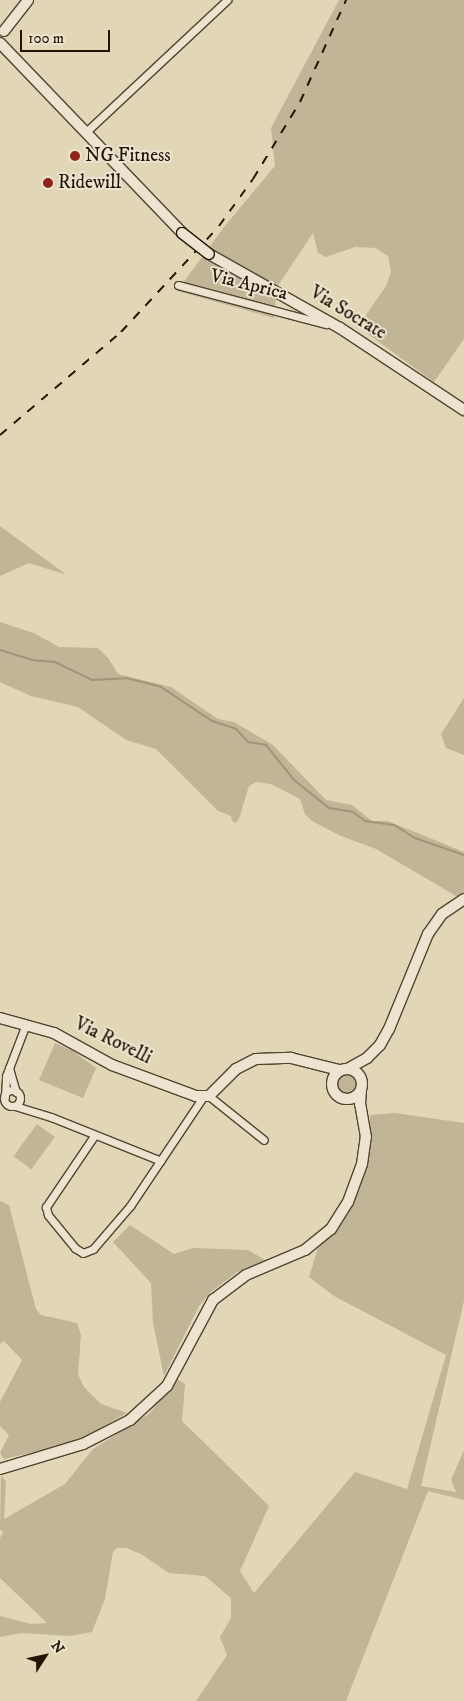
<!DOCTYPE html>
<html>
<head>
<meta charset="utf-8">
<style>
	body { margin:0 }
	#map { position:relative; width:464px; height:1701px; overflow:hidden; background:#e1d6b6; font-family:"IM FELL DW Pica",serif }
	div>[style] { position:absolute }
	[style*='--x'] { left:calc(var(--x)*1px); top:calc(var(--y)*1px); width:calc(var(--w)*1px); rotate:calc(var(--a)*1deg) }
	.green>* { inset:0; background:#c1b597; transform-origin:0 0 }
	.round { border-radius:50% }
	.stream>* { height:2px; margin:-1px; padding:0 1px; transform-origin:1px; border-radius:1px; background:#a19479 }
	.roads { filter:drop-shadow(1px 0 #53442f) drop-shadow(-1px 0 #53442f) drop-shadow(0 1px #53442f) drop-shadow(0 -1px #53442f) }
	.street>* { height:7px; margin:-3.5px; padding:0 3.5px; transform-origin:3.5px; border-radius:3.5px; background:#ece4d0 }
	.street>.ring { margin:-3.5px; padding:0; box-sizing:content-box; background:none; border:7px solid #ece4d0; border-radius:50% }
	.secondary>* { height:10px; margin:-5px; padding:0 5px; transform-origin:5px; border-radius:5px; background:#ece4d0 }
	.secondary>.ring { margin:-5px; padding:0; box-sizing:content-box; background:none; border:10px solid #ece4d0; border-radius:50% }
	.rail>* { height:2px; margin-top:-1px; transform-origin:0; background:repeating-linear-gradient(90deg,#241302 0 9px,transparent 0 18px) }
	.bridges { filter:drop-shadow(1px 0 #241302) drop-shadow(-1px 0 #241302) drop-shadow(0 1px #241302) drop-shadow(0 -1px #241302) }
	.secondary-bridge>* { height:10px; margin:-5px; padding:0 5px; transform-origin:5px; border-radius:5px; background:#ece4d0 }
	.dots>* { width:14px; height:14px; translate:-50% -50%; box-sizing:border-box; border:2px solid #ece4d0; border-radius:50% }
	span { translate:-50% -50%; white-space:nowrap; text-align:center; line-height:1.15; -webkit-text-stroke:4px #ece4d0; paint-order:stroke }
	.poi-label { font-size:19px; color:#241302 }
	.left { translate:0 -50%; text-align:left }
	.street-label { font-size:19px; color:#241302 }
	.north { position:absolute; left:20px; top:1631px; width:50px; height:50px; -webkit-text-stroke:4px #ece4d0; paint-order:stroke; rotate:55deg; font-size:14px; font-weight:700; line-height:20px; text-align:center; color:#241302 }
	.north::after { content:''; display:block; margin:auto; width:18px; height:22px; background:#241302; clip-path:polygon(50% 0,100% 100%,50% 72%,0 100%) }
	.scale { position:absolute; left:20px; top:30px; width:90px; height:22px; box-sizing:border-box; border:2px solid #241302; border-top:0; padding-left:6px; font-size:15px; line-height:18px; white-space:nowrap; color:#241302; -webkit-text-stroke:4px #ece4d0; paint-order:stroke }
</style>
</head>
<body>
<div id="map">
	<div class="green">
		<div style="clip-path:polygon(339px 0,464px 0,464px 339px,434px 382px,368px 334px,363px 327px,366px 315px,386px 286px,391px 272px,388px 256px,376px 248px,355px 247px,326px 257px,318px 253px,313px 233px,277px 287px,274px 318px,177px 291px,224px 227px,275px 166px,271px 128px)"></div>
		<div style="clip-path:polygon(0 526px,64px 573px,64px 574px,29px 563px,0 576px)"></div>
		<div style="clip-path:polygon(0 622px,34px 633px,59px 647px,98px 648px,109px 659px,118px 674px,171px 687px,218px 719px,234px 722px,273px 745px,326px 800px,352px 805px,372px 821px,388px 821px,464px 852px,464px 896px,456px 896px,376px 849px,341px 836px,312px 821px,305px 814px,300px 799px,271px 784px,256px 782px,249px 786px,239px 819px,236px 823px,232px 821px,231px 816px,218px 811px,156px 749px,126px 740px,78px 707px,31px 696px,0 682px)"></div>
		<div style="clip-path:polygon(464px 698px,464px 755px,446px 748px,441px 734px)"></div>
		<div style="clip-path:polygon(55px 1043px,73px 1051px,96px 1068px,83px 1098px,39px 1080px)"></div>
		<div class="round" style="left:337px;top:1073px;width:20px;height:20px"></div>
		<div style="clip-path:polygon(395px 1113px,464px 1123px,464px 1301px,421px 1486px,456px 1492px,451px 1480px,464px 1450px,464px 1500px,428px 1491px,346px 1701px,196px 1701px,227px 1655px,220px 1637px,231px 1618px,231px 1598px,205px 1576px,169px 1573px,141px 1554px,126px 1548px,117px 1548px,113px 1552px,105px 1599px,92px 1632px,70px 1636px,21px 1633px,0 1637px,0 1616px,31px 1624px,47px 1623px,0 1578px,0 1538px,3px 1532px,0 1530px,1px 1475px,6px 1482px,4px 1519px,65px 1484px,93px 1449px,149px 1414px,177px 1379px,185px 1384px,182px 1421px,269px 1506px,240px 1571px,254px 1593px,355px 1472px,407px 1489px,446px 1355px,334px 1296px,309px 1277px,318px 1248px,348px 1212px,368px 1163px,370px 1115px)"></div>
		<div style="left:37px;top:1124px;width:22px;height:40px;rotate:36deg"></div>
		<div style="clip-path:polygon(0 1201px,9px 1205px,36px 1309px,41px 1315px,77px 1323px,81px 1335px,78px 1374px,84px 1387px,101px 1404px,127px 1413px,74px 1443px,4px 1459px,0 1453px,9px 1435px,0 1426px,0 1402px,22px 1360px,4px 1341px,0 1344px)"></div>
		<div style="clip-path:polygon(130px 1225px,174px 1254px,193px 1248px,248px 1250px,270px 1263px,237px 1272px,211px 1292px,199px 1306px,164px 1376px,153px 1323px,151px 1283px,113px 1242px)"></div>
	</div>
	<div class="stream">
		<div style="--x:0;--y:650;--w:34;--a:17"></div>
		<div style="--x:32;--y:660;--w:23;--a:5"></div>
		<div style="--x:55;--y:662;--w:41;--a:25.9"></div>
		<div style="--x:92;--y:680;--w:34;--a:-3"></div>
		<div style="--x:126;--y:678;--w:36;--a:14"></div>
		<div style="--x:161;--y:687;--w:61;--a:33.7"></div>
		<div style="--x:212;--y:721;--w:25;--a:18"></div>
		<div style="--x:236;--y:729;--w:18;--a:47"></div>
		<div style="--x:248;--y:742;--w:18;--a:9"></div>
		<div style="--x:266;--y:745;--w:45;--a:51.3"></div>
		<div style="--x:294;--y:780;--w:45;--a:38.7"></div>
		<div style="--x:329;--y:808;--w:24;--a:9"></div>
		<div style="--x:353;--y:812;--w:15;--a:37"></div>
		<div style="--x:365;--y:821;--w:29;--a:8"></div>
		<div style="--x:394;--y:825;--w:25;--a:32"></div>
		<div style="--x:415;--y:838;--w:52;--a:19.1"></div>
	</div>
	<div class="roads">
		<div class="street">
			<div style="--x:87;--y:131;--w:192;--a:-43.1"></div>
			<div style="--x:178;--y:285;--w:153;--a:14.8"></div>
			<div style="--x:9;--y:1068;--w:25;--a:74"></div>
			<div class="ring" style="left:4px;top:1090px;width:9px;height:9px"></div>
			<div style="--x:209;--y:1096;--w:70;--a:38.7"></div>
			<div style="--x:5;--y:1097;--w:21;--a:-87"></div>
			<div style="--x:6;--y:1076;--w:56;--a:-69"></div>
			<div style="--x:15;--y:1106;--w:38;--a:17"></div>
			<div style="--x:51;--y:1117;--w:118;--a:21.8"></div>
			<div style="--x:94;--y:1136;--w:86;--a:124.1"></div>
			<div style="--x:46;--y:1207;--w:8;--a:76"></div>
			<div style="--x:48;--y:1215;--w:43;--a:50.7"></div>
			<div style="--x:75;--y:1248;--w:9;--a:32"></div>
			<div style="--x:83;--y:1253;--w:11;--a:-22"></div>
			<div style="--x:93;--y:1249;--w:57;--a:-49.3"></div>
			<div style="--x:130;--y:1206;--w:131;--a:-56.2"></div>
		</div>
		<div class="secondary">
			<div style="--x:4;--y:31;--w:39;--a:-52"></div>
			<div style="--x:0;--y:43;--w:263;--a:46.2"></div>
			<div style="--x:209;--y:254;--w:150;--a:29.5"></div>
			<div style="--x:340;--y:328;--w:149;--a:33.5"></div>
			<div style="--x:0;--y:1018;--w:56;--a:15.5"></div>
			<div style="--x:54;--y:1033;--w:66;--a:28.9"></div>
			<div style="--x:112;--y:1065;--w:90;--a:20.3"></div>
			<div style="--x:196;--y:1096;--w:13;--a:0"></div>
			<div style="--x:209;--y:1096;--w:38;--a:-45"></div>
			<div style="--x:236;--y:1069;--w:22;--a:-27"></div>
			<div style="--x:256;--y:1059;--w:35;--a:-2"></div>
			<div style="--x:291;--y:1058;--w:49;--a:14"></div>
			<div style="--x:349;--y:1068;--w:21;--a:-29"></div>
			<div style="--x:367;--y:1058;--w:18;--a:-45"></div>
			<div style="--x:380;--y:1045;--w:18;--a:-61"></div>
			<div style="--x:389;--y:1029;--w:103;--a:-67.7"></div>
			<div style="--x:428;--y:934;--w:24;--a:-55"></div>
			<div style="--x:442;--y:914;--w:27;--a:-34"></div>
			<div class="ring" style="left:332px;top:1069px;width:20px;height:20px"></div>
			<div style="--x:0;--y:1469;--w:87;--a:-16.8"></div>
			<div style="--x:83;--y:1444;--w:53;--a:-27.1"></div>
			<div style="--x:130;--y:1420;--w:50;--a:-42.6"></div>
			<div style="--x:167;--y:1386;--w:98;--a:-61.9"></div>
			<div style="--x:213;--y:1300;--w:41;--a:-37.1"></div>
			<div style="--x:246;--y:1275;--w:64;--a:-23"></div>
			<div style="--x:305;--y:1250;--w:33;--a:-39"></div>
			<div style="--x:331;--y:1229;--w:32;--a:-58"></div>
			<div style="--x:348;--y:1202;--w:40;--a:-69.8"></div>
			<div style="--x:362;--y:1164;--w:27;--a:-82"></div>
			<div style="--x:366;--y:1137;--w:34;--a:-100"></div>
			<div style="--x:360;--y:1104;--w:15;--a:-86"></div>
		</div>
	</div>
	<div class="rail">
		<div style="--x:0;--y:435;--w:159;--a:-40.4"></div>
		<div style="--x:121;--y:332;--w:144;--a:-47.2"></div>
		<div style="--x:219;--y:226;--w:58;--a:-54.1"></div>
		<div style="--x:253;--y:179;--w:90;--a:-58.6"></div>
		<div style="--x:300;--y:102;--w:112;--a:-65.7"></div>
	</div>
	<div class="bridges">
		<div class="secondary-bridge">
			<div style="--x:182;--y:233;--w:34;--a:38"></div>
		</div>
	</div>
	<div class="dots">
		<div style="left:75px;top:156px;background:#8f2418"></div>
		<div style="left:48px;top:183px;background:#8f2418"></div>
	</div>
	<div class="poi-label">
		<span class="left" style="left:85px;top:156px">NG Fitness</span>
		<span class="left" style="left:58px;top:183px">Ridewill</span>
	</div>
	<div class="street-label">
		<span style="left:249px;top:285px;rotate:14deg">Via Aprica</span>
		<span style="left:348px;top:313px;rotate:31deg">Via Socrate</span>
		<span style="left:113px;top:1041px;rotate:26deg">Via Rovelli</span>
	</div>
	<div class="north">N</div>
	<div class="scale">100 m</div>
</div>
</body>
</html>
